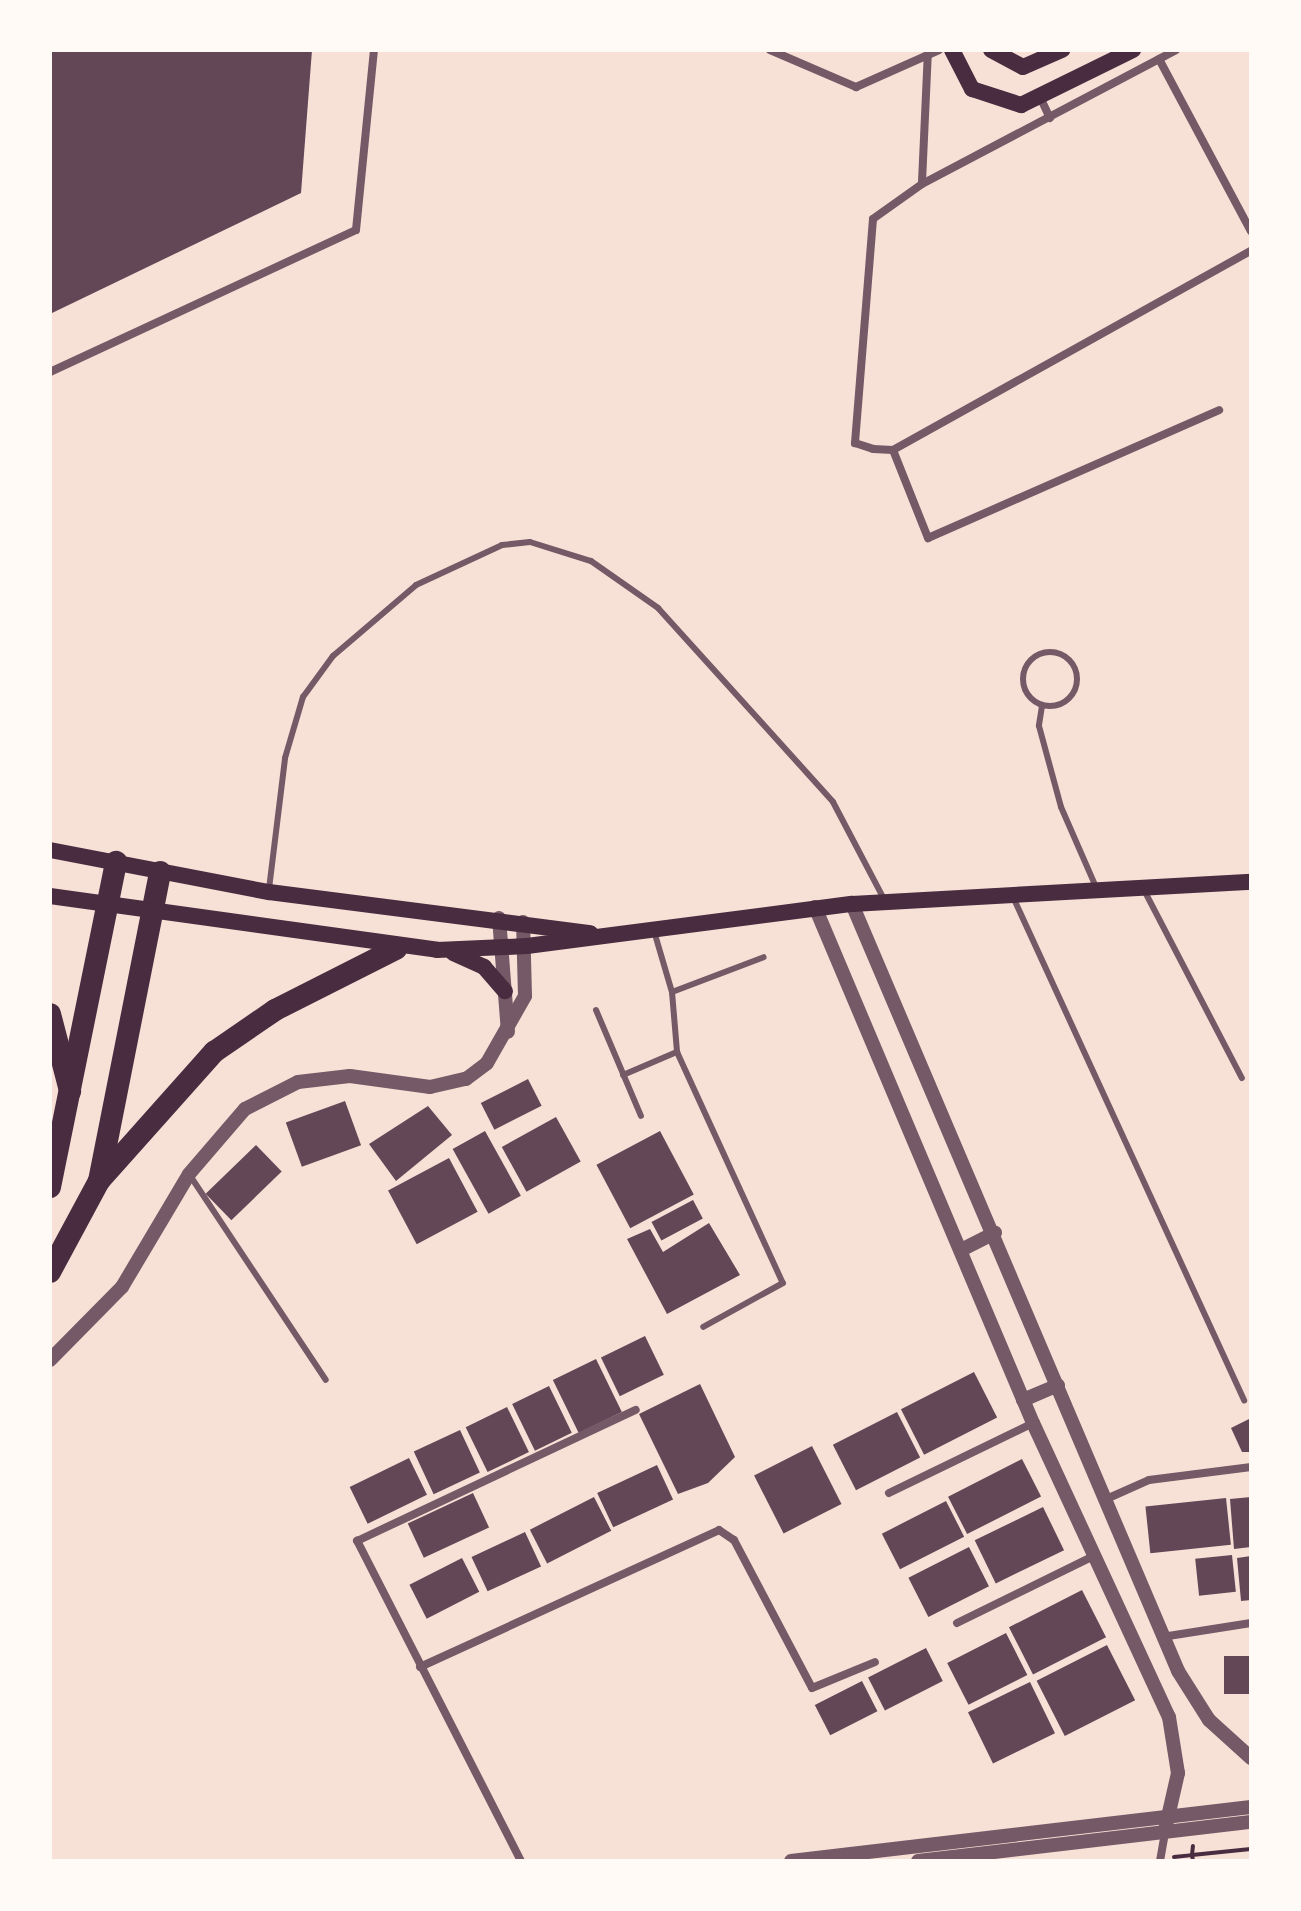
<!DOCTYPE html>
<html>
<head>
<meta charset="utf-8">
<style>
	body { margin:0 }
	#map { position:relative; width:1301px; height:1911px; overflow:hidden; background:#f7e1d7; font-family:"Varela Round",sans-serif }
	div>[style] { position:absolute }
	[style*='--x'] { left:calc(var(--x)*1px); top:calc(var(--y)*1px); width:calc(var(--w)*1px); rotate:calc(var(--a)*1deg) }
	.building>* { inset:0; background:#644757; transform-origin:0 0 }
	.path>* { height:4px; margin:-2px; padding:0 2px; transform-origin:2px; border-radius:2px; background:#4a2c40 }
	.service>* { height:6px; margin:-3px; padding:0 3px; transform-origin:3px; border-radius:3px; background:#755966 }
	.service>.ring { margin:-3px; padding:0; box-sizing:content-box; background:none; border:6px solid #755966; border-radius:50% }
	.minor>* { height:8px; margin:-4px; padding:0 4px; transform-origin:4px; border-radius:4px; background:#755966 }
	.tertiary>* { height:14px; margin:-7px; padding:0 7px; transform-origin:7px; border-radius:7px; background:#755966 }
	.secondary>* { height:16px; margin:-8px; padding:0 8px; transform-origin:8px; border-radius:8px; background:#4a2c40 }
	.motorway>* { height:22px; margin:-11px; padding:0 11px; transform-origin:11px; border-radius:11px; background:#4a2c40 }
	span { translate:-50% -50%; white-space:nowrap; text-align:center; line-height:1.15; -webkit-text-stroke:8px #fffaf5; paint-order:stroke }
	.frame { position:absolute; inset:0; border:52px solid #fffaf5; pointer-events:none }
</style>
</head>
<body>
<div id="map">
	<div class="building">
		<div style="clip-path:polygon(50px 50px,312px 50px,301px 193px,50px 314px)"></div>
		<div style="left:528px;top:1079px;width:30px;height:53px;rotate:63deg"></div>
		<div style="left:345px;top:1101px;width:47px;height:63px;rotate:70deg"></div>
		<div style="clip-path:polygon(428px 1106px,452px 1135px,396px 1181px,369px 1144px)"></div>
		<div style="left:556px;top:1117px;width:51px;height:62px;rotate:61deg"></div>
		<div style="left:485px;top:1131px;width:74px;height:37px;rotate:61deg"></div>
		<div style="left:660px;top:1131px;width:72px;height:72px;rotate:62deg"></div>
		<div style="left:256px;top:1145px;width:37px;height:70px;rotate:46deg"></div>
		<div style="left:449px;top:1158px;width:61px;height:69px;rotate:62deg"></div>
		<div style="left:693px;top:1200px;width:21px;height:47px;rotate:62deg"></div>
		<div style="clip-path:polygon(709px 1223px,740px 1275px,667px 1314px,627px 1239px,650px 1229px,663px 1252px)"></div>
		<div style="left:645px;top:1336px;width:43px;height:49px;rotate:64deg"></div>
		<div style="left:596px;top:1359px;width:59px;height:48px;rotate:64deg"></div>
		<div style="left:974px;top:1372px;width:51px;height:82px;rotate:63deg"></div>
		<div style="clip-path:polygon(700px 1384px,735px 1457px,708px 1483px,678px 1494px,639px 1414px)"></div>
		<div style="left:549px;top:1386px;width:52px;height:41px;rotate:64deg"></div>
		<div style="left:507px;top:1407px;width:50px;height:46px;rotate:64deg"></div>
		<div style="left:897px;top:1412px;width:51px;height:72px;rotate:63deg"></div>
		<div style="clip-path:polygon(1251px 1418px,1251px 1452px,1242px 1452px,1231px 1428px)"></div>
		<div style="left:460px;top:1430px;width:47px;height:51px;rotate:65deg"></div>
		<div style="left:812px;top:1446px;width:65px;height:65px;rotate:63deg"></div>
		<div style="left:409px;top:1458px;width:41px;height:66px;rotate:64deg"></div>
		<div style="left:1022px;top:1459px;width:42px;height:83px;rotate:63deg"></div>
		<div style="left:657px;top:1465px;width:38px;height:66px;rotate:65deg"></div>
		<div style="left:473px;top:1493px;width:38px;height:72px;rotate:65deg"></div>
		<div style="left:594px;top:1497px;width:38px;height:72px;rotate:63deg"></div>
		<div style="clip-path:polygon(1251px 1497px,1251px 1547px,1234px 1549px,1230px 1499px)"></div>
		<div style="left:1226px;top:1498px;width:47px;height:81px;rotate:84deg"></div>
		<div style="left:946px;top:1501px;width:40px;height:72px;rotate:63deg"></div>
		<div style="left:1043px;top:1507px;width:48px;height:76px;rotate:64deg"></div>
		<div style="left:525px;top:1532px;width:38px;height:59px;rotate:65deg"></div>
		<div style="left:969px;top:1547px;width:44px;height:68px;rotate:63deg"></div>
		<div style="left:1232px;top:1555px;width:37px;height:37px;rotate:84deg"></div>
		<div style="clip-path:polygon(1251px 1556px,1251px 1600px,1241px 1601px,1237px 1558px)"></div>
		<div style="left:462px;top:1558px;width:38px;height:59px;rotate:63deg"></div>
		<div style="left:1082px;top:1590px;width:53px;height:82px;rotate:63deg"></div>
		<div style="left:1006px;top:1633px;width:47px;height:66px;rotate:63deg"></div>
		<div style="left:1107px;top:1645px;width:62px;height:79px;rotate:63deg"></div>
		<div style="left:926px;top:1648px;width:37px;height:65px;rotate:63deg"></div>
		<div style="left:1251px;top:1656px;width:38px;height:27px;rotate:90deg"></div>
		<div style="left:862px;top:1681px;width:34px;height:53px;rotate:63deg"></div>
		<div style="left:1030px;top:1682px;width:57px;height:69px;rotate:64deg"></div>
	</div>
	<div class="path">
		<div style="--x:1174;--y:1857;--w:18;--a:-6"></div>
		<div style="--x:1192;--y:1855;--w:9;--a:-84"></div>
		<div style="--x:1193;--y:1861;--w:6;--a:-99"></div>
		<div style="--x:1192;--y:1855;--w:59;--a:-5.8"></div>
	</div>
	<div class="service">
		<div class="ring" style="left:1023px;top:652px;width:48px;height:48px"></div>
		<div style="--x:1042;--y:706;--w:20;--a:99"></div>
		<div style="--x:1039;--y:726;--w:84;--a:74.8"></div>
		<div style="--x:1061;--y:807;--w:85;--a:66.4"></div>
		<div style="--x:269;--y:889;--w:132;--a:-83"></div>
		<div style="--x:285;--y:758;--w:64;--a:-73.6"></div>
		<div style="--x:303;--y:697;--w:51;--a:-53.8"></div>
		<div style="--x:333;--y:656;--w:109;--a:-40.5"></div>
		<div style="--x:416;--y:585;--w:95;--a:-24.9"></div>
		<div style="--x:502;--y:545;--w:28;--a:-6"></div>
		<div style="--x:530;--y:542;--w:64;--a:17.3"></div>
		<div style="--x:591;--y:561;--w:82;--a:35"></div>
		<div style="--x:658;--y:608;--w:261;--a:47.9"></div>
		<div style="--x:833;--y:802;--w:110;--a:62.3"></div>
		<div style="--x:1144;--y:890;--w:212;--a:62.5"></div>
		<div style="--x:1013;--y:897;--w:554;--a:65.33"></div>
		<div style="--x:654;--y:931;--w:64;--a:73.6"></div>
		<div style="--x:672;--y:992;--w:60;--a:85.2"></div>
		<div style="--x:677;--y:1052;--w:254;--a:65.4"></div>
		<div style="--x:783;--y:1283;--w:91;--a:151.2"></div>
		<div style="--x:672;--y:992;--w:98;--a:-20.8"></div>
		<div style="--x:596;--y:1010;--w:115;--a:67"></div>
		<div style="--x:623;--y:1075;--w:59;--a:-23.1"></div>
		<div style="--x:189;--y:1174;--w:247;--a:56.4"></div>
	</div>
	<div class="minor">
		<div style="--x:770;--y:50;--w:94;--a:23.3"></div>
		<div style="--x:856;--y:87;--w:91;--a:-24"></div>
		<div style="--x:928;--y:50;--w:134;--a:92.6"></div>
		<div style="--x:922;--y:184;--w:287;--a:-27.8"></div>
		<div style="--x:1159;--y:59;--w:195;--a:61.9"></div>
		<div style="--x:1041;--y:99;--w:21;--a:65"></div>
		<div style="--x:922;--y:184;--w:60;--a:144.5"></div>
		<div style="--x:873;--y:219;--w:225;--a:94.6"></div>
		<div style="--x:855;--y:443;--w:19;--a:18"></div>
		<div style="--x:873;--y:449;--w:20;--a:3"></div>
		<div style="--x:893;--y:450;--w:410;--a:-29.1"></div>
		<div style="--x:50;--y:372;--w:337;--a:-24.9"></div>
		<div style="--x:356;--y:230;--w:181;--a:-84.3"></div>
		<div style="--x:893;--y:450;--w:95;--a:68.3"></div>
		<div style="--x:928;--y:538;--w:318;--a:-23.7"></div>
		<div style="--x:889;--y:1493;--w:160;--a:-25.9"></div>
		<div style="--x:1104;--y:1500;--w:49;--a:-24"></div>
		<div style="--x:1149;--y:1480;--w:103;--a:-7.3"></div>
		<div style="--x:957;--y:1623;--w:153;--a:-26.1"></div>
		<div style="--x:1162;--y:1637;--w:90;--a:-8.9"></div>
		<div style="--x:420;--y:1667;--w:329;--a:-24.6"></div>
		<div style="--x:719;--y:1530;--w:18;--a:34"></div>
		<div style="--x:734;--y:1540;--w:167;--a:62.2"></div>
		<div style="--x:812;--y:1688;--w:68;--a:-22.4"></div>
		<div style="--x:521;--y:1861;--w:360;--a:-117.1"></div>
		<div style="--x:357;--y:1541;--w:308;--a:-25.2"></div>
		<div style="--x:1160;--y:1861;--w:29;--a:-80"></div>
	</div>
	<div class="tertiary">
		<div style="--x:852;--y:904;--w:833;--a:66.97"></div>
		<div style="--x:1178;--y:1671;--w:58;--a:57.7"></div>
		<div style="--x:1209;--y:1720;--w:57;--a:42.1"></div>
		<div style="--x:815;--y:907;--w:560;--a:67.1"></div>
		<div style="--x:1033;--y:1423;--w:324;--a:65.2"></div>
		<div style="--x:1169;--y:1717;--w:57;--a:80.9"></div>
		<div style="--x:1178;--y:1773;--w:58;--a:102.8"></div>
		<div style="--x:499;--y:918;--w:114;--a:85.5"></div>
		<div style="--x:963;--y:1249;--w:36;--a:-27"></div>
		<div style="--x:50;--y:1360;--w:103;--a:-45.4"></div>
		<div style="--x:122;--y:1287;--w:131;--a:-59.3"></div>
		<div style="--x:189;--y:1174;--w:86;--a:-49.3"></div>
		<div style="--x:245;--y:1109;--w:59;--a:-27"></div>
		<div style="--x:298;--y:1082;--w:52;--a:-6.6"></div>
		<div style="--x:350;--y:1076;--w:81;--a:7.8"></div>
		<div style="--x:430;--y:1087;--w:37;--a:-13"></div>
		<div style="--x:466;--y:1079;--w:26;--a:-37"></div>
		<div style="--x:487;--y:1063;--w:77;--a:-60.4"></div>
		<div style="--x:525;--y:996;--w:74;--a:-91.5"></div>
		<div style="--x:1023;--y:1400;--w:38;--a:-23"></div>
		<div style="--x:791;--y:1861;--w:463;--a:-6.7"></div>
		<div style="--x:918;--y:1861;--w:335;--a:-6.7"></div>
	</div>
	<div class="secondary">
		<div style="--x:952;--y:50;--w:44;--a:62.9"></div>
		<div style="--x:972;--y:89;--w:52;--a:18.1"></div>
		<div style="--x:1021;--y:105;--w:125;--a:-26.2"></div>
		<div style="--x:991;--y:50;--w:36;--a:28"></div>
		<div style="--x:1023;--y:67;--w:43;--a:-23.6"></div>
		<div style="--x:50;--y:850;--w:223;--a:10.9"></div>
		<div style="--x:269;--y:892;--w:324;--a:7.3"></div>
		<div style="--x:50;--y:896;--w:391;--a:7.9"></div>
		<div style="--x:437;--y:950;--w:90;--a:-2.5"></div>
		<div style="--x:527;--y:946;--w:328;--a:-7.4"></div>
		<div style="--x:852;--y:904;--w:400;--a:-3.2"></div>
		<div style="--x:453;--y:953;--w:34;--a:24"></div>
		<div style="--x:484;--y:967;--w:32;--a:49"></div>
	</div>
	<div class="motorway">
		<div style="--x:50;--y:1014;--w:80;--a:75.4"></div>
		<div style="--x:99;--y:1181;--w:173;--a:-48.3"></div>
		<div style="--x:214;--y:1052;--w:74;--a:-34.5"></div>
		<div style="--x:275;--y:1010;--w:136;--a:-26.8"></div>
		<div style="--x:50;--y:1187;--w:332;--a:-78.5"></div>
		<div style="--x:50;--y:1272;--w:103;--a:-61.7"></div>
		<div style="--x:99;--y:1181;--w:315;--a:-78.8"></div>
	</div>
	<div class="frame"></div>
</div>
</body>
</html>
